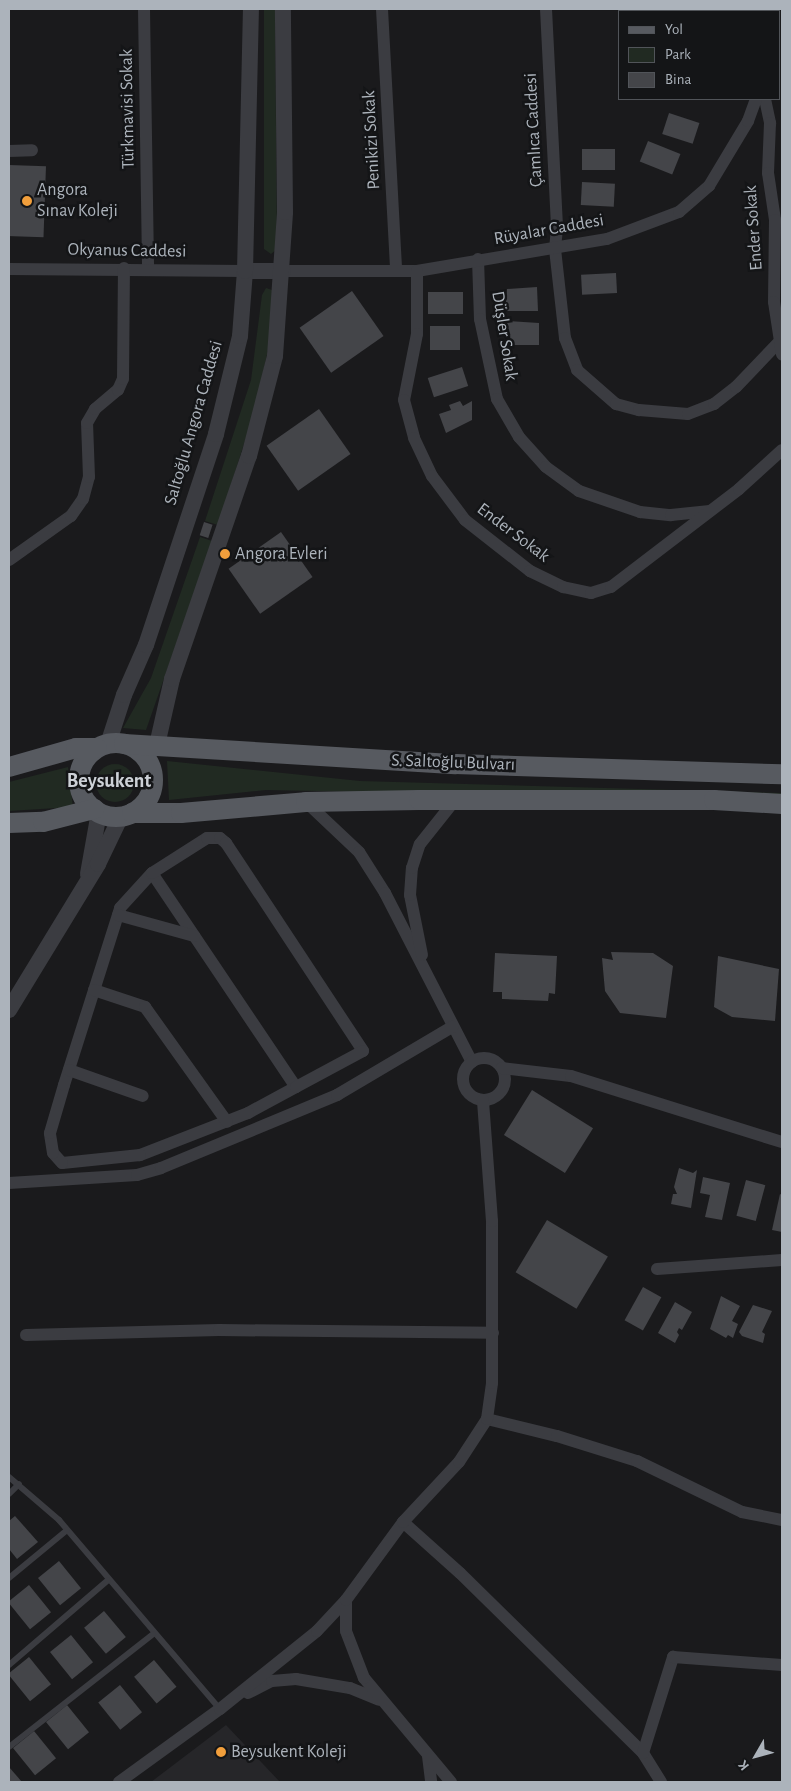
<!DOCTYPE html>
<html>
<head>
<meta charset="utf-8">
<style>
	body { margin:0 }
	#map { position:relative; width:791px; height:1791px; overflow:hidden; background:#1a1a1c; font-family:"Alegreya Sans",sans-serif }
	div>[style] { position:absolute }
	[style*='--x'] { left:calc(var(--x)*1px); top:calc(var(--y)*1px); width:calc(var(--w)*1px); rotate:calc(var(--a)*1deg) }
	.built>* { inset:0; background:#262629 }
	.green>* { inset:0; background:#212a22 }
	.round { border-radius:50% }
	.building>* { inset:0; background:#444549; transform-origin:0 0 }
	.service>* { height:6px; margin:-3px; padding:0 3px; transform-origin:3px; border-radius:3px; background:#3b3c41 }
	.minor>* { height:12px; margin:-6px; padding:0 6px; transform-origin:6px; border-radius:6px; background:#3b3c41 }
	.minor>.ring { margin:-6px; padding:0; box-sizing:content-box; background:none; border:12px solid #3b3c41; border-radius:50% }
	.tertiary>* { height:16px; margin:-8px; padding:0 8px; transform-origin:8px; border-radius:8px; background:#3b3c41 }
	.primary>* { height:20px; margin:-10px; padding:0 10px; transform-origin:10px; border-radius:10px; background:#575a60 }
	.primary>.ring { margin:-10px; padding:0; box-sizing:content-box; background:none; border:20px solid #575a60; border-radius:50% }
	.dots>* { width:14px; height:14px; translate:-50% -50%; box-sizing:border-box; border:2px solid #141517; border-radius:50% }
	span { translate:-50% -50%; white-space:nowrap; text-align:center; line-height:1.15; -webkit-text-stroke:5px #141517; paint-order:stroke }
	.street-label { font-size:18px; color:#acb3bb }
	.poi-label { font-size:18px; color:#acb3bb }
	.left { translate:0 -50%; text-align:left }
	.quarter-label { font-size:20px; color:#cdd1d7; font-weight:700 }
	.frame { position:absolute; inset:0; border:10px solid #acb3bb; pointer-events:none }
	.legend { position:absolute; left:618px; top:10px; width:162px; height:90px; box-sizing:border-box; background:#141517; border:1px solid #515459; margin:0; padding:6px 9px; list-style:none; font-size:15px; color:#acb3bb }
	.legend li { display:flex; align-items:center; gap:10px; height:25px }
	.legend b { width:25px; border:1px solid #515459 }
	.north { position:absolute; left:731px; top:1731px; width:50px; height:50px; -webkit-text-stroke:4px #141517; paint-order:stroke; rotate:232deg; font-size:14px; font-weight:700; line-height:20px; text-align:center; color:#acb3bb }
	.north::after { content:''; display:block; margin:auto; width:18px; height:22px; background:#acb3bb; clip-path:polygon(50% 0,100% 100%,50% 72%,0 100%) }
</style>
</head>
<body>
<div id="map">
	<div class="built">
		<div style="clip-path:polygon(226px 1725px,280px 1782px,151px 1782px)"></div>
	</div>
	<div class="green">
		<div style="clip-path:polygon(264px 9px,275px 9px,277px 249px,271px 254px,264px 249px)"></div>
		<div style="clip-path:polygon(266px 288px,272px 290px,271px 337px,253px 416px,218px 525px,205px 521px,251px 380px,262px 295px)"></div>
		<div style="clip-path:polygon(200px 537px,212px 541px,146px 730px,123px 728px,151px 678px)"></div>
		<div style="clip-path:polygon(167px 761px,360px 781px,782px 793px,782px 800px,266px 790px,169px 800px)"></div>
		<div class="round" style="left:96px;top:764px;width:38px;height:38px"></div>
		<div style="clip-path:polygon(68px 767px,73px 807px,9px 811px,9px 782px)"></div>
	</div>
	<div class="building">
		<div style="left:669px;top:113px;width:32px;height:22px;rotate:18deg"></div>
		<div style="left:648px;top:141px;width:35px;height:22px;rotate:22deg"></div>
		<div style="left:582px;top:149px;width:33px;height:21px"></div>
		<div style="left:9px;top:165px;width:37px;height:71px;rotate:2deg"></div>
		<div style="left:582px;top:182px;width:33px;height:23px;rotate:3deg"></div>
		<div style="left:616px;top:273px;width:20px;height:35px;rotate:87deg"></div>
		<div style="clip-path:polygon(537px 287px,538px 311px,505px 311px,507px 289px)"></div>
		<div style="left:352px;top:291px;width:55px;height:64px;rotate:55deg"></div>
		<div style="left:463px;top:292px;width:22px;height:35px;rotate:90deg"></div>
		<div style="clip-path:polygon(506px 321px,539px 323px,539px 345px,509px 345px)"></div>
		<div style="left:430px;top:326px;width:30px;height:24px"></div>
		<div style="left:462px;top:367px;width:20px;height:36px;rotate:72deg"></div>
		<div style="clip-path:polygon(460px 401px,463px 406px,472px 401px,472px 420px,446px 433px,439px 414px,451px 410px,449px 405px)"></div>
		<div style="left:319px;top:409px;width:55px;height:64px;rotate:55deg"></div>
		<div style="left:204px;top:522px;width:9px;height:14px;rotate:18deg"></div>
		<div style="left:281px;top:532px;width:55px;height:64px;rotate:55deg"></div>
		<div style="clip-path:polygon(611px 952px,653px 953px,673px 966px,666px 1018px,620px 1013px,605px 991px,602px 958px,613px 960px)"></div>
		<div style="clip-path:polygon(495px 953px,557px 956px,555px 994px,549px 993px,548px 1001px,502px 999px,502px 992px,493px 992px)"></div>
		<div style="clip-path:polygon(718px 956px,779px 969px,775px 1021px,732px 1017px,714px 1007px)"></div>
		<div style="left:532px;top:1090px;width:72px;height:53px;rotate:32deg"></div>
		<div style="clip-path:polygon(679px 1168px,693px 1173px,697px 1170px,691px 1208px,671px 1204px,673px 1194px,677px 1194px,674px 1187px)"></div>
		<div style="clip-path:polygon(703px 1177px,730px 1183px,722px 1220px,705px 1217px,710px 1195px,700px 1193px)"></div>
		<div style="left:746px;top:1180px;width:20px;height:37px;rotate:15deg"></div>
		<div style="clip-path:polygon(780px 1194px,782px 1195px,782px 1232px,772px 1230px)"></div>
		<div style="left:547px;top:1220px;width:71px;height:61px;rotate:31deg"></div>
		<div style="left:643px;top:1287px;width:21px;height:38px;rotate:29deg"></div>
		<div style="clip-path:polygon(721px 1296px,740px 1306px,732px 1321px,738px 1324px,733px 1338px,728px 1335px,726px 1338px,710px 1329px)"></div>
		<div style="clip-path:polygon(675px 1302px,692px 1312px,682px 1330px,679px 1328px,677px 1332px,679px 1335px,675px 1343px,658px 1333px)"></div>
		<div style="clip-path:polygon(753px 1305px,772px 1311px,762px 1332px,765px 1334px,763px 1343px,742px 1336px,739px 1332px)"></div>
		<div style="clip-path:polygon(15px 1516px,38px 1542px,17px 1559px,9px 1549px,9px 1521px)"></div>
		<div style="left:59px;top:1561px;width:35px;height:27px;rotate:51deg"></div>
		<div style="left:29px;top:1585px;width:35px;height:27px;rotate:51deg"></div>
		<div style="left:104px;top:1611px;width:34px;height:26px;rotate:50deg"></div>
		<div style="left:71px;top:1635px;width:35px;height:27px;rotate:51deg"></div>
		<div style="left:29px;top:1657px;width:35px;height:27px;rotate:51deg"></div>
		<div style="left:154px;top:1660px;width:35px;height:26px;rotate:50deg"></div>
		<div style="left:120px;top:1685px;width:35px;height:28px;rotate:51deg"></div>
		<div style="left:67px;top:1705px;width:35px;height:27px;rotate:51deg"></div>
		<div style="left:34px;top:1731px;width:35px;height:27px;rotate:51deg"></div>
		<div style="clip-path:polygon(9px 1767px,22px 1782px,9px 1782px)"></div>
	</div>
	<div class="service">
		<div style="--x:9;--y:1477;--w:66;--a:40.7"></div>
		<div style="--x:59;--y:1520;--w:248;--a:49.6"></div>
		<div style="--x:9;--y:1494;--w:14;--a:-45"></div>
		<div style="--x:9;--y:1578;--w:75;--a:-39.6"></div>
		<div style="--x:9;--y:1665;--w:130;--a:-40.6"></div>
		<div style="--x:9;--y:1747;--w:183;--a:-38.1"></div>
	</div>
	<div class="minor">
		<div style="--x:144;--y:9;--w:259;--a:89.1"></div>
		<div style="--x:382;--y:9;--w:261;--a:86.9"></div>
		<div style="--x:546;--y:9;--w:218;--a:87.1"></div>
		<div style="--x:557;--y:227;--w:22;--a:95"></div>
		<div style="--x:555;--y:249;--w:90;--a:83.6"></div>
		<div style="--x:565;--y:338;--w:34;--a:69"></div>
		<div style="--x:577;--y:370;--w:52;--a:41.1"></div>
		<div style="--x:616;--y:404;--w:24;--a:15"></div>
		<div style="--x:639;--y:410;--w:49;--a:4.7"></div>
		<div style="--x:688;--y:414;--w:28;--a:-21"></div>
		<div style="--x:714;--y:404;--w:28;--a:-38"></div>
		<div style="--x:736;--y:387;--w:62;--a:-46.3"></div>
		<div style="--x:763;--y:9;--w:2;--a:90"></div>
		<div style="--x:765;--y:99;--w:25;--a:78"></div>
		<div style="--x:770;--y:123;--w:50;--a:92.3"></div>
		<div style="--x:768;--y:173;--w:48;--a:81.5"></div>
		<div style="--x:775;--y:220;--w:82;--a:90.7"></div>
		<div style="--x:774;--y:302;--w:53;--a:81.3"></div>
		<div style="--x:9;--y:151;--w:23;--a:-2"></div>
		<div style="--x:478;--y:259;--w:60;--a:88.1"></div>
		<div style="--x:480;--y:319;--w:82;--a:78"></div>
		<div style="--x:497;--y:399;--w:44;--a:59.9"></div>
		<div style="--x:519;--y:437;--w:40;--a:48"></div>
		<div style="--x:546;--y:467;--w:41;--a:36"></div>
		<div style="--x:579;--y:491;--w:65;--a:19"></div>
		<div style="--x:640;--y:512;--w:31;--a:6"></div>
		<div style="--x:671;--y:515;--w:39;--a:-6"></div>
		<div style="--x:9;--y:269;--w:236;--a:0.5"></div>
		<div style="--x:283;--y:271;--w:134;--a:0"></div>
		<div style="--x:417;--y:271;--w:193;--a:-9.6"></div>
		<div style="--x:607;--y:239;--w:77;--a:-20.6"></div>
		<div style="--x:679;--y:212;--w:40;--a:-41"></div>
		<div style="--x:709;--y:186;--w:76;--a:-59"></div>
		<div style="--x:748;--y:121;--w:23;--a:-70"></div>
		<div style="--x:417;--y:271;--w:63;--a:90"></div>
		<div style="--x:417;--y:334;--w:67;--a:101.1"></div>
		<div style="--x:404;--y:400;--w:39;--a:75"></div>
		<div style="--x:414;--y:438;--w:42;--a:64.7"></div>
		<div style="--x:432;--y:476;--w:55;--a:53.1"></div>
		<div style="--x:465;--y:520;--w:83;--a:38.1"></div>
		<div style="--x:530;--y:571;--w:37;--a:26"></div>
		<div style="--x:563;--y:587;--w:29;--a:12"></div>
		<div style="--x:591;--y:593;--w:21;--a:-17"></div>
		<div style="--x:611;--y:587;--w:161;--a:-37.4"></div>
		<div style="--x:739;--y:489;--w:58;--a:-42.2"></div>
		<div style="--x:9;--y:560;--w:76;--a:-35.4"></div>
		<div style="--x:71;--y:516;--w:21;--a:-55"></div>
		<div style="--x:83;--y:499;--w:23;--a:-75"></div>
		<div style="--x:89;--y:477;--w:54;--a:-92.1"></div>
		<div style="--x:87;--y:423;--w:16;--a:-60"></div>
		<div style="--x:95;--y:409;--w:30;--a:-40"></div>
		<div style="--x:118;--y:390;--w:12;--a:-66"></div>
		<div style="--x:123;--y:379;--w:111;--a:-89.5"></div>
		<div style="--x:306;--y:802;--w:73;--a:43.3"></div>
		<div style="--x:359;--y:852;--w:49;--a:57.6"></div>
		<div style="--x:385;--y:893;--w:190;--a:62.8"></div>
		<div style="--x:152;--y:873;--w:258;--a:56.1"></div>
		<div style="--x:296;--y:1087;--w:55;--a:151.6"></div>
		<div style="--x:248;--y:1113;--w:116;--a:158.7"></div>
		<div style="--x:140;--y:1155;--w:78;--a:174.1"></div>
		<div style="--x:62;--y:1163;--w:13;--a:-132"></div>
		<div style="--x:53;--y:1153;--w:20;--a:-99"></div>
		<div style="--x:50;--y:1133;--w:50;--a:-73.7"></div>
		<div style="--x:64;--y:1085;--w:186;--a:-72.4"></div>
		<div style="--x:120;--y:908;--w:47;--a:-47.6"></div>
		<div style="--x:152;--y:873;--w:65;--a:-32.5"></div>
		<div style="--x:207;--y:838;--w:13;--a:0"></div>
		<div style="--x:220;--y:838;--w:8;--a:40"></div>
		<div style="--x:226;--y:843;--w:249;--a:56.6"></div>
		<div style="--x:363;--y:1051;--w:76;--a:151.8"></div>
		<div style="--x:118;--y:915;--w:79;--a:15.4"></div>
		<div style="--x:422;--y:955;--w:61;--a:-101.3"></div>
		<div style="--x:410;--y:895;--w:27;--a:-86"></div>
		<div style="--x:412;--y:868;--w:25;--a:-72"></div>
		<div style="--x:420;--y:844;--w:56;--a:-51.5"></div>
		<div style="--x:94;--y:990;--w:54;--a:18.4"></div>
		<div style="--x:145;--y:1007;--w:141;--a:54.5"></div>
		<div class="ring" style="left:463px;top:1058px;width:30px;height:30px"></div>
		<div style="--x:502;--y:1068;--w:69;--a:6.6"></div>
		<div style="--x:571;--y:1076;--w:221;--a:17.4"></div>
		<div style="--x:69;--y:1070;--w:78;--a:19.4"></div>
		<div style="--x:9;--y:1183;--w:128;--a:-3.6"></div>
		<div style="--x:137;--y:1175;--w:25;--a:-16"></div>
		<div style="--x:161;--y:1168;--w:191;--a:-22.5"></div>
		<div style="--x:337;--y:1095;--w:134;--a:-30.6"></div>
		<div style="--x:657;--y:1269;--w:125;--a:-4.1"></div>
		<div style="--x:26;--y:1335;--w:193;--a:-1.5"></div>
		<div style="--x:219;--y:1330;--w:274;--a:0.6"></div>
		<div style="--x:487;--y:1419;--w:72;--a:13.7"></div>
		<div style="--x:557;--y:1436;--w:84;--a:17.4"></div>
		<div style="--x:637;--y:1461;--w:117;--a:25.9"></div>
		<div style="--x:742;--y:1512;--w:41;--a:11.3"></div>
		<div style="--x:403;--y:1522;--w:76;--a:41.8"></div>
		<div style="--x:460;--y:1573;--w:257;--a:44.5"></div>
		<div style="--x:643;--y:1753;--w:34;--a:58"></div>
		<div style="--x:248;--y:1693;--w:27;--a:-27"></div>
		<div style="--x:272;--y:1681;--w:24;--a:-5"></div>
		<div style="--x:296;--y:1679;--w:55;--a:9.5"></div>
		<div style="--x:350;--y:1688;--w:31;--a:22"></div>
		<div style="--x:643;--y:1753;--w:101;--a:-72.6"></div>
		<div style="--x:673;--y:1657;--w:109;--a:4.2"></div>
		<div style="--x:428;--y:1756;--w:26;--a:83"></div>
		<div style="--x:119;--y:1782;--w:125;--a:-35.9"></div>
		<div style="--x:220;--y:1709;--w:124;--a:-38.8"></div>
		<div style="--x:317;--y:1631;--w:42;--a:-46.9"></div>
		<div style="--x:451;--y:1782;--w:136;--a:-129.9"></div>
		<div style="--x:364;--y:1678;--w:50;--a:-111"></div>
		<div style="--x:346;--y:1631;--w:31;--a:-90"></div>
		<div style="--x:346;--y:1600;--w:97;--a:-53.8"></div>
		<div style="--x:403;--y:1522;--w:82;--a:-47"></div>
		<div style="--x:459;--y:1462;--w:51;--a:-56.9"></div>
		<div style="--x:487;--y:1419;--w:36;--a:-82"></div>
		<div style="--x:492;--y:1383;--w:162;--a:-90"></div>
		<div style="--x:492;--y:1221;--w:121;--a:-94.3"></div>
	</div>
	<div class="tertiary">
		<div style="--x:245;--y:271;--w:38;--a:0"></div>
		<div style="--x:108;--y:744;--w:52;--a:-71.9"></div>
		<div style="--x:124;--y:695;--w:55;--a:-66.3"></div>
		<div style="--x:146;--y:645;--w:222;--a:-71.6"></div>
		<div style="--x:216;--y:434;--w:101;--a:-76.2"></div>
		<div style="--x:240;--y:336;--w:65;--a:-85.6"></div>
		<div style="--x:245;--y:271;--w:262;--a:-88.7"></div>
		<div style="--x:157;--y:745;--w:68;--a:-77.2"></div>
		<div style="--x:172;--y:679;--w:236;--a:-71"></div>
		<div style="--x:249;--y:456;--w:103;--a:-75.4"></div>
		<div style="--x:275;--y:356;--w:144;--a:-86"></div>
		<div style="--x:285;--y:212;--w:203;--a:-90.6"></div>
		<div style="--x:88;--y:874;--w:63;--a:-79.9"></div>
		<div style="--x:9;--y:1010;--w:171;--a:-58.6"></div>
		<div style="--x:98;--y:864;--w:53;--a:-64.4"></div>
	</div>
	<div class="primary">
		<div class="ring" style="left:79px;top:743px;width:54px;height:54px"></div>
		<div style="--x:124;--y:744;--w:332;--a:3.5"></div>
		<div style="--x:455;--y:764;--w:327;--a:1.8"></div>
		<div style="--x:9;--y:767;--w:70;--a:-15.8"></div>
		<div style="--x:76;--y:748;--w:21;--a:0"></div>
		<div style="--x:132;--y:813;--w:49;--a:0"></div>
		<div style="--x:181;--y:813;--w:125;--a:-5"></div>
		<div style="--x:306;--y:802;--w:113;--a:-1"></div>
		<div style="--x:419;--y:800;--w:295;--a:0"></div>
		<div style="--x:714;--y:800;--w:68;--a:3.4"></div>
		<div style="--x:9;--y:823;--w:34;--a:-2"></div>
		<div style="--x:43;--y:822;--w:53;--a:-14.3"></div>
	</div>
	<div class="dots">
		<div style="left:27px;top:201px;background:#f29f3c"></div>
		<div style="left:225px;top:554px;background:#f29f3c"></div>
		<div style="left:221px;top:1752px;background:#f29f3c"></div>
	</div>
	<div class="street-label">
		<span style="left:128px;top:109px;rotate:-91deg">Türkmavisi Sokak</span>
		<span style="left:534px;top:130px;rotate:-93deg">Çamlıca Caddesi</span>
		<span style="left:372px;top:140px;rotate:-93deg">Penikizi Sokak</span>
		<span style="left:754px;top:228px;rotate:-94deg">Ender Sokak</span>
		<span style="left:549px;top:230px;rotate:-10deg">Rüyalar Caddesi</span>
		<span style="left:127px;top:251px;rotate:1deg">Okyanus Caddesi</span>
		<span style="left:504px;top:336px;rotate:81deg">Düşler Sokak</span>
		<span style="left:194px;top:423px;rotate:-74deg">Saltoğlu Angora Caddesi</span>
		<span style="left:513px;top:533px;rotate:37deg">Ender Sokak</span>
		<span style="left:453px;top:763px;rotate:2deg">S. Saltoğlu Bulvarı</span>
	</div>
	<div class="poi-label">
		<span class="left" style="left:37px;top:201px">Angora<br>Sınav Koleji</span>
		<span class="left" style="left:235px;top:554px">Angora Evleri</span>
		<span class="left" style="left:231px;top:1752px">Beysukent Koleji</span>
	</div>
	<div class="quarter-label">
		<span style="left:109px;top:781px">Beysukent</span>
	</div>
	<div class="frame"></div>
	<ul class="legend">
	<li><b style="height:6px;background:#575a60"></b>Yol</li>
	<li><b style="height:14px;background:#212a22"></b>Park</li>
	<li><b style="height:14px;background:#444549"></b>Bina</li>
	</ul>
	<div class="north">K</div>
</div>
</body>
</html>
